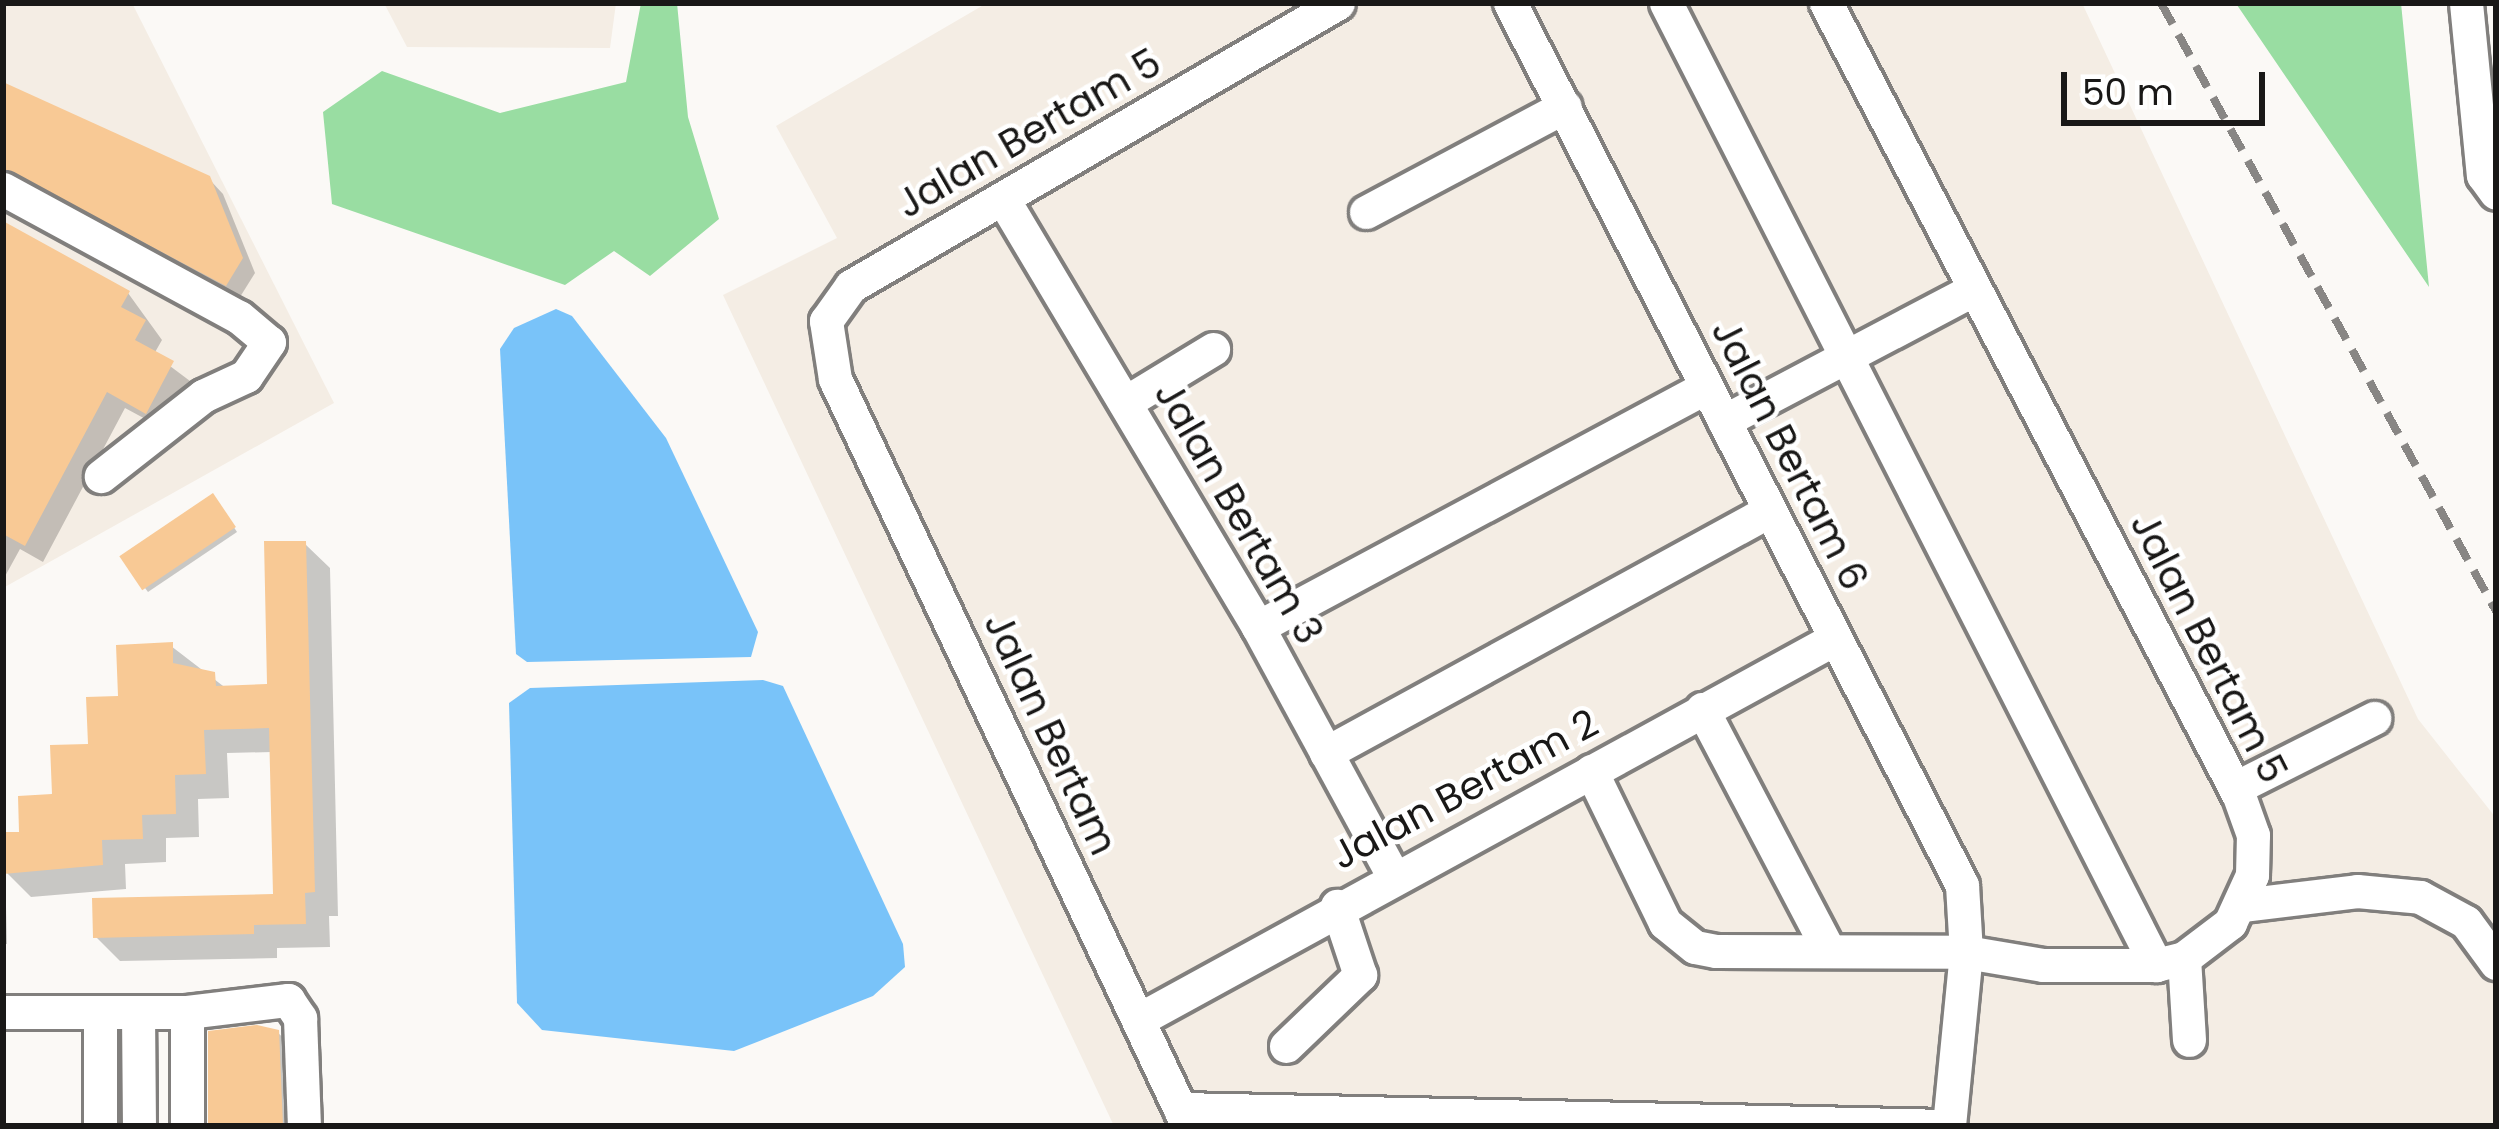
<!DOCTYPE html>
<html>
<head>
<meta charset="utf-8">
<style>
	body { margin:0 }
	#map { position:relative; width:2499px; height:1129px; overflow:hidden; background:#fbf9f6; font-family:Poppins,sans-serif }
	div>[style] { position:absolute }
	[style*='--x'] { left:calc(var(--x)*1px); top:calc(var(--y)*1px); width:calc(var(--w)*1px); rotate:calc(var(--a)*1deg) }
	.built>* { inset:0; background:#f4ede4 }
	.forest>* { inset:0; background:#99dda2 }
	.water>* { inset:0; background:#79c3f9 }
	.shadow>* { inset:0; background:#0003 }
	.building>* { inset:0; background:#f8c995; transform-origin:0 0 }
	.roads { filter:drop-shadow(3px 0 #817f7d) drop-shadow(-3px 0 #817f7d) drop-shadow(0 3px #817f7d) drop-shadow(0 -3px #817f7d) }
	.minor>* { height:33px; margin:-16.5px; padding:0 16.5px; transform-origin:16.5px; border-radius:16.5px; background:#fff }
	.rail>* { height:8px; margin-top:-4px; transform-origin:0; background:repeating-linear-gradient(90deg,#888684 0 24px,transparent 0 36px) }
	span { translate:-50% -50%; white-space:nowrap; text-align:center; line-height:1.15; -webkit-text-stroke:9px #fff; paint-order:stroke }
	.street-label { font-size:39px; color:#191817 }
	.frame { position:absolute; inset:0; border:6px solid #191817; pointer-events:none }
	.scale { position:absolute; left:2061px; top:72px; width:204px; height:54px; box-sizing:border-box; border:6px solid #191817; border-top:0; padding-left:15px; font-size:36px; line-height:42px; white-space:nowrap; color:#191817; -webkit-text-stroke:9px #fff; paint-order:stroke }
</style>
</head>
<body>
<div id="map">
	<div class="built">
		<div style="clip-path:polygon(3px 3px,132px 3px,334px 403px,3px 588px)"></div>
		<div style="clip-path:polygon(384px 3px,616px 3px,610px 48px,407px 47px)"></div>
		<div style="clip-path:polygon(987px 3px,2082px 3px,2418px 719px,2496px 818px,2496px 1126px,1114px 1126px,723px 295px,837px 238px,776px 126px)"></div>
	</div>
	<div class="forest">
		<div style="clip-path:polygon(641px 3px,677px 3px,688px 117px,719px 219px,650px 276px,614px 251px,565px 285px,332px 204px,323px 112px,382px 71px,500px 113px,626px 82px)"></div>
		<div style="clip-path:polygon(2235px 3px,2401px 3px,2429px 287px,2237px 5px)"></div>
	</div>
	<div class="water">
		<div style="clip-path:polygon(556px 309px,572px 316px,666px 438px,758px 632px,751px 657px,527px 662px,516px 654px,500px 349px,514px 328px)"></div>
		<div style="clip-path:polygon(763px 680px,783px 686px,903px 944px,905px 967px,873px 996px,734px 1051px,542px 1030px,517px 1003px,509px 703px,530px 688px)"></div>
	</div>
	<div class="shadow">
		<div style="clip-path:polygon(3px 85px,209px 179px,223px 194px,255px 273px,240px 297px,3px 175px)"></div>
		<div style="clip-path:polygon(3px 224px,128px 293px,162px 340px,154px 354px,190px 381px,164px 429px,125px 408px,43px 562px,20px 549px,3px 580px)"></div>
		<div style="clip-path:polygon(216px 500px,237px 532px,148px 592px,145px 588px)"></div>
		<div style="clip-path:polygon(305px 544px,330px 568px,338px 916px,329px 916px,330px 947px,277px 948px,277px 958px,120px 961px,96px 937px,276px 897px,272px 752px,227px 753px,229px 798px,198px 799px,199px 837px,166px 838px,166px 862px,125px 864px,126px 889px,31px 897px,6px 872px,22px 835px,121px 698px,171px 646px,227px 689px,271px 687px)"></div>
		<div style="clip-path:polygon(3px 903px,6px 906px,7px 944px,3px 944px)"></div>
		<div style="clip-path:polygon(278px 1033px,287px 1041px,290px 1126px,212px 1126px)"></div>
	</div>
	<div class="building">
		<div style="clip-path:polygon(3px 82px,210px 176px,243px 258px,226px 286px,3px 168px)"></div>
		<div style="clip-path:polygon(3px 221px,130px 291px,121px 307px,146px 320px,135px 340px,174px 361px,146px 414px,107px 392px,25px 546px,3px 534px)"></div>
		<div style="left:213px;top:493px;width:41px;height:113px;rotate:56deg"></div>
		<div style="clip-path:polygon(264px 541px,306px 541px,315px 892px,305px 893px,306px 924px,254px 925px,254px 934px,93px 938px,92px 898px,273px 894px,269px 728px,204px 730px,206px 774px,175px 775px,176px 814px,142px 815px,143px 839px,102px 840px,103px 865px,3px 874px,3px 832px,19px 832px,18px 796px,52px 794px,50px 745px,88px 744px,86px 697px,118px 696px,116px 645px,173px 642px,173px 663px,215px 672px,216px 686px,267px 684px)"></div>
		<div style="clip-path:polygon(257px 1025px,279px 1030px,283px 1126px,208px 1126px,208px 1031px)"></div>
	</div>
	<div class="roads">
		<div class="minor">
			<div style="--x:1510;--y:3;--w:991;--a:62.87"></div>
			<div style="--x:1962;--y:885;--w:67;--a:86.6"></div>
			<div style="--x:1966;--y:952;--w:175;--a:95.6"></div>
			<div style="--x:1666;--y:3;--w:1080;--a:63.01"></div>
			<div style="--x:2466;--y:3;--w:173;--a:84.4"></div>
			<div style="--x:2483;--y:175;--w:22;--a:54"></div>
			<div style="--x:3;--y:189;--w:268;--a:28.5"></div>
			<div style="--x:239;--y:317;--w:39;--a:40"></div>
			<div style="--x:269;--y:342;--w:41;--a:124.1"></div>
			<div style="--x:246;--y:376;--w:47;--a:155.1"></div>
			<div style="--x:203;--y:396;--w:130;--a:141.9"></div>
			<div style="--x:1003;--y:199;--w:498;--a:59.2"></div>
			<div style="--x:1258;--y:627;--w:281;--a:61.5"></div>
			<div style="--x:1366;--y:212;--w:225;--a:-28"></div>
			<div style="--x:1126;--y:402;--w:102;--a:-31.3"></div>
			<div style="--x:1724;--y:421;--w:283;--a:-27.8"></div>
			<div style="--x:1258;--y:627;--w:508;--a:-28.18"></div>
			<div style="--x:1702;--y:709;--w:271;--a:62.3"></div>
			<div style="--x:1326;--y:753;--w:505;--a:-28.65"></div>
			<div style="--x:1591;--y:771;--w:169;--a:64"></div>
			<div style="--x:1665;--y:923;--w:38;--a:39"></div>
			<div style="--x:1695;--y:947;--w:21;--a:11"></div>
			<div style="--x:1716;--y:951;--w:250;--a:0.2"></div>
			<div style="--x:1966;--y:952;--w:78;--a:9.6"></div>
			<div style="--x:2043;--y:965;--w:113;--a:0"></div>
			<div style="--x:2156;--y:965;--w:29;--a:-14"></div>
			<div style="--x:2184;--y:958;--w:58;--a:-37.3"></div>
			<div style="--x:2230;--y:923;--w:53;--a:-65.4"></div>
			<div style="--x:2252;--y:875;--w:40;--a:-88.6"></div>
			<div style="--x:2253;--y:835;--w:41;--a:-109.7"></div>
			<div style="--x:2239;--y:796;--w:894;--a:-117.51"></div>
			<div style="--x:2235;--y:788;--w:156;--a:-26.7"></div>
			<div style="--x:2242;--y:905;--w:116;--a:-6.9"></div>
			<div style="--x:2357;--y:891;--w:63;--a:5.4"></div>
			<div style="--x:2420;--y:897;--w:52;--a:28.5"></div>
			<div style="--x:2466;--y:922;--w:51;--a:53.8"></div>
			<div style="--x:2184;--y:958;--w:82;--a:86.5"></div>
			<div style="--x:3;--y:1012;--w:184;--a:0"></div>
			<div style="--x:187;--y:1012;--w:102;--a:-6.8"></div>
			<div style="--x:288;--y:1000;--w:22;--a:56"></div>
			<div style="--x:300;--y:1018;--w:108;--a:87.9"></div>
			<div style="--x:100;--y:1012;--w:114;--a:90"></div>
			<div style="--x:138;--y:1012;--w:114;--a:89.5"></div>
			<div style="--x:1138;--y:1020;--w:793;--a:-28.7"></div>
			<div style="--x:1286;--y:1046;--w:103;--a:-43.8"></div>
			<div style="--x:1360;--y:975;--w:73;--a:-108.4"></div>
			<div style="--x:1180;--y:1109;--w:769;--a:1.27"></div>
			<div style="--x:187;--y:1126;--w:114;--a:-90"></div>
			<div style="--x:1188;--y:1126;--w:826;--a:-115.29"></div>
			<div style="--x:835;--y:379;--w:59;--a:-98.8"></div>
			<div style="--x:826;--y:321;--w:43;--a:-54.5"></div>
			<div style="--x:851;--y:286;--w:563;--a:-30.16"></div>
		</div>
	</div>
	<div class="rail">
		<div style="--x:2161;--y:3;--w:694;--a:61.15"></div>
	</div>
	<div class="street-label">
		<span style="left:1029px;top:134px;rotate:-30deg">Jalan Bertam 5</span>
		<span style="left:1789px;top:455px;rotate:63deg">Jalan Bertam 6</span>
		<span style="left:1238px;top:513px;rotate:60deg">Jalan Bertam 3</span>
		<span style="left:2208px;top:648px;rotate:63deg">Jalan Bertam 5</span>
		<span style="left:1050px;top:734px;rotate:65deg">Jalan Bertam</span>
		<span style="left:1465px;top:790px;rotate:-28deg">Jalan Bertam 2</span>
	</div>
	<div class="frame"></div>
	<div class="scale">50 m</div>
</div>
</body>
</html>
